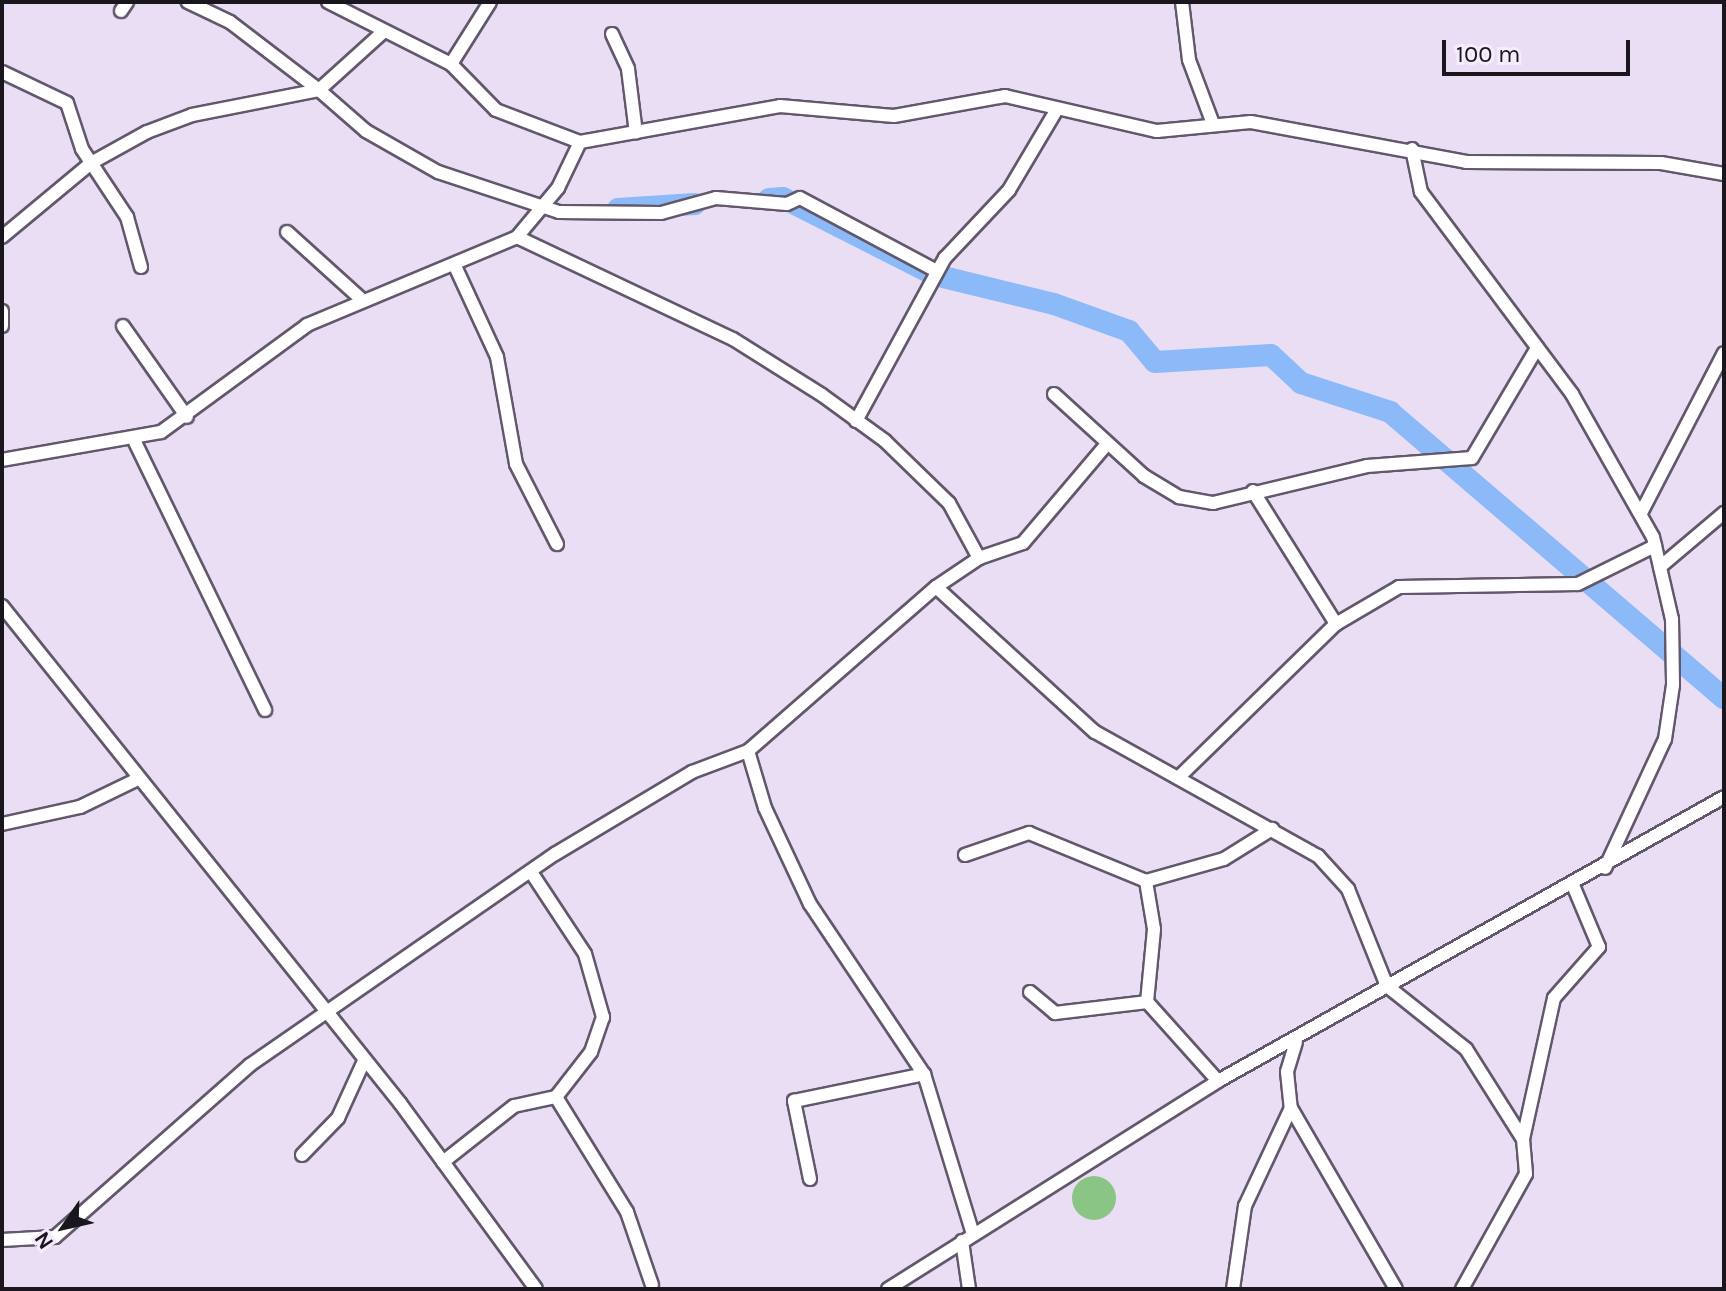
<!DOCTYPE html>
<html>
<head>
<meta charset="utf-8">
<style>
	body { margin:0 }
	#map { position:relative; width:1726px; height:1291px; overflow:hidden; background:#e9def4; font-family:Karla,sans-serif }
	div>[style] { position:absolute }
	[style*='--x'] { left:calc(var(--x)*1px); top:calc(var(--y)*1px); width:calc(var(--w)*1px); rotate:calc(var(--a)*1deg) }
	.green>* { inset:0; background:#8ac585 }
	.round { border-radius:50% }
	.river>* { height:22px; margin:-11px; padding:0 11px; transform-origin:11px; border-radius:11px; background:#8cb9f7 }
	.roads { filter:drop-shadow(2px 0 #62586b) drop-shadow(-2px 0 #62586b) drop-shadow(0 2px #62586b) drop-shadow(0 -2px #62586b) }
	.minor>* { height:12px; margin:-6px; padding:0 6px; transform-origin:6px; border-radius:6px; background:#fff }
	span { translate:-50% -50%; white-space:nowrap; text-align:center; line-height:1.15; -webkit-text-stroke:6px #f5ecfe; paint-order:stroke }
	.frame { position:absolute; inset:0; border:4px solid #1a161e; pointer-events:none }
	.north { position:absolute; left:24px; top:1187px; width:80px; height:80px; -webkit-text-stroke:6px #f5ecfe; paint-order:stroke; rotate:236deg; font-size:22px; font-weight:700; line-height:32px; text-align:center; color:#1a161e }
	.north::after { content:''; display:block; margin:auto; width:28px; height:36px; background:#1a161e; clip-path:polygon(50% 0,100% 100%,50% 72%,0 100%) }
	.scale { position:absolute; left:1442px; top:40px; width:188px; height:36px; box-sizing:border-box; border:4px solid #1a161e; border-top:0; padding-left:10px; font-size:24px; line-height:28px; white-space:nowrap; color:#1a161e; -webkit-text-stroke:6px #f5ecfe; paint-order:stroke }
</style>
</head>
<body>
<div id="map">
	<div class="green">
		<div class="round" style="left:1072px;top:1176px;width:44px;height:44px"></div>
	</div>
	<div class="river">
		<div style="--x:769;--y:199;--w:14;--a:-4"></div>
		<div style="--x:783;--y:198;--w:170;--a:26.9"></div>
		<div style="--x:935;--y:275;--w:122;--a:13.7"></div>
		<div style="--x:1054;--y:304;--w:80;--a:19.8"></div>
		<div style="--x:1129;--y:331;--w:40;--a:50"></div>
		<div style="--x:1155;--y:362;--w:116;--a:-3.5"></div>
		<div style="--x:1271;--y:355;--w:41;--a:43"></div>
		<div style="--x:1301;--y:383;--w:94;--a:18"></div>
		<div style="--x:1390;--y:412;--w:440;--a:40.6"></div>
		<div style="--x:618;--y:209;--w:77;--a:-3.7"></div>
	</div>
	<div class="roads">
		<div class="minor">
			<div style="--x:328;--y:2;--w:138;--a:26.8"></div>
			<div style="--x:451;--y:64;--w:64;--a:45.6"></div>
			<div style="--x:496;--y:110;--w:90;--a:20.9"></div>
			<div style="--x:580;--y:142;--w:203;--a:-10.2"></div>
			<div style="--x:780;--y:106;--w:114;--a:5"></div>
			<div style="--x:894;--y:116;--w:113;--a:-10.2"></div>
			<div style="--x:1005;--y:96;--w:156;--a:13"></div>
			<div style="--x:1157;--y:131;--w:94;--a:-5.5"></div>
			<div style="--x:1251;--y:122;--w:219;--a:10.5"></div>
			<div style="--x:1466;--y:162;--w:195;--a:0.3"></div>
			<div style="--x:1661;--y:163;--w:64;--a:9.9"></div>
			<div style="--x:1182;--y:2;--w:58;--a:83.1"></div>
			<div style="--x:1189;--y:60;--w:68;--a:69.4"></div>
			<div style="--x:121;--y:11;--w:11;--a:-56"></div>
			<div style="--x:382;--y:33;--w:85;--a:137.9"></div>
			<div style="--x:319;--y:90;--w:62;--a:41.1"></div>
			<div style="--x:366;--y:131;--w:83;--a:29.7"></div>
			<div style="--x:438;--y:172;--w:127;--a:18.3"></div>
			<div style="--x:559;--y:212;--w:102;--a:0.6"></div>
			<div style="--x:661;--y:213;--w:57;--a:-15.3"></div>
			<div style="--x:716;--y:198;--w:71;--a:4.8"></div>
			<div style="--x:787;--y:204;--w:14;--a:-25"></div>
			<div style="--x:800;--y:198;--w:155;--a:28.1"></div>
			<div style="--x:612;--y:34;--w:38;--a:65"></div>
			<div style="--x:628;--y:69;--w:64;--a:82.9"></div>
			<div style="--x:451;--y:64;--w:73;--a:-57.8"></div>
			<div style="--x:2;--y:72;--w:72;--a:25.5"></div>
			<div style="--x:67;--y:103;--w:48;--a:71.9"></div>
			<div style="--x:82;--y:149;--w:82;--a:56.5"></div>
			<div style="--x:127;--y:217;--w:52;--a:74.4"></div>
			<div style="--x:1412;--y:149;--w:44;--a:78.2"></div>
			<div style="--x:1421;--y:192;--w:252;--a:53.2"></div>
			<div style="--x:1572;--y:394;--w:164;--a:60.5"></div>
			<div style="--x:1653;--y:537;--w:84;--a:77"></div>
			<div style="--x:1672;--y:619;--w:66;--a:89.1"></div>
			<div style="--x:1673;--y:685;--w:55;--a:98.4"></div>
			<div style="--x:1665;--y:739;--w:142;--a:114.9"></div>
			<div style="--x:287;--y:232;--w:98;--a:42.1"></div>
			<div style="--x:2;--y:237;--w:116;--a:-39.7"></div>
			<div style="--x:91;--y:163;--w:64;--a:-29"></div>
			<div style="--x:147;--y:132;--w:48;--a:-20.7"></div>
			<div style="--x:192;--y:115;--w:129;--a:-11.1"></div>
			<div style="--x:319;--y:90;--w:112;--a:-142.6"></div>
			<div style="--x:230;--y:22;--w:47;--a:-154.5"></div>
			<div style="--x:517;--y:237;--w:239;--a:25.3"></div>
			<div style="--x:733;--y:339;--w:105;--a:32.2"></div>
			<div style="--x:822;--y:395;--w:78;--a:36.1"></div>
			<div style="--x:885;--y:441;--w:89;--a:44.1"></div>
			<div style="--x:949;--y:503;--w:63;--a:61.4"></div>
			<div style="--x:455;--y:266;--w:100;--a:65.2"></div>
			<div style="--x:497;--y:357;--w:109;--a:79.9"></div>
			<div style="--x:516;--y:464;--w:90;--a:62.9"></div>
			<div style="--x:2;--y:311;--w:15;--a:90"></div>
			<div style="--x:123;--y:326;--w:111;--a:54.9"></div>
			<div style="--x:1054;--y:394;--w:122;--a:42.3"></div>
			<div style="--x:1144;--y:476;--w:41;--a:31"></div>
			<div style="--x:1179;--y:497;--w:35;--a:10"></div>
			<div style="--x:1213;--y:503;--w:158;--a:-13.5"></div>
			<div style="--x:1367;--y:466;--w:105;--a:-4.4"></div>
			<div style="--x:1472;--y:458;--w:128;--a:-59.4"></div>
			<div style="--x:856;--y:421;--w:186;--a:-61.4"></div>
			<div style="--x:945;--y:258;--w:93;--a:-46.7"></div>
			<div style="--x:1009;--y:190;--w:94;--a:-59.3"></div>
			<div style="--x:135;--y:442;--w:298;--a:64.1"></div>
			<div style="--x:2;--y:460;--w:161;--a:-10"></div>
			<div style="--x:161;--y:432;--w:181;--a:-36.2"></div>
			<div style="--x:307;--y:325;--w:228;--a:-22.7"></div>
			<div style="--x:517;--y:237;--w:64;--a:-50.1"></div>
			<div style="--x:558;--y:188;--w:51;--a:-64.4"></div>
			<div style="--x:1253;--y:491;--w:157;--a:58"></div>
			<div style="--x:1641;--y:513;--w:180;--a:-62.6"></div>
			<div style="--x:1660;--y:567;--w:84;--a:-40.2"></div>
			<div style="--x:936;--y:587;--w:52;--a:-34"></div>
			<div style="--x:979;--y:558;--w:46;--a:-18.8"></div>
			<div style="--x:1023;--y:543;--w:128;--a:-49.7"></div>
			<div style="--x:2;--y:606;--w:637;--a:51.31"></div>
			<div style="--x:400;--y:1103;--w:230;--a:53.8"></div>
			<div style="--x:748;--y:751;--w:59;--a:73.4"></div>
			<div style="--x:765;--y:808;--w:106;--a:64.9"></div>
			<div style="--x:810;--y:904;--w:205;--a:56.2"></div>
			<div style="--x:924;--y:1074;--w:167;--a:73"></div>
			<div style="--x:1178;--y:778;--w:221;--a:-44.3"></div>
			<div style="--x:1336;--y:624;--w:73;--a:-30.4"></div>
			<div style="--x:1399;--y:587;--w:179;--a:-1"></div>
			<div style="--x:1578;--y:584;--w:86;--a:-26.3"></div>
			<div style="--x:2;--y:824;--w:80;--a:-12.3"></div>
			<div style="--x:80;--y:807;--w:64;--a:-25.8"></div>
			<div style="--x:965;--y:855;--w:68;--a:-19"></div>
			<div style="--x:1029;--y:833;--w:126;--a:22.3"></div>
			<div style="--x:531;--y:872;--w:98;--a:56.6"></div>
			<div style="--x:585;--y:954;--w:66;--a:74.1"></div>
			<div style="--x:603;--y:1017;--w:37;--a:109"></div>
			<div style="--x:591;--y:1052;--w:57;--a:127.9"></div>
			<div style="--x:1030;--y:992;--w:33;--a:40"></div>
			<div style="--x:1055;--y:1013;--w:93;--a:-6.8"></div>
			<div style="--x:1296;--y:1042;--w:31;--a:107"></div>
			<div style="--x:1287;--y:1072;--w:36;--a:84"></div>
			<div style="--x:1291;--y:1108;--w:209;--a:59.9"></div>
			<div style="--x:1218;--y:1081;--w:106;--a:-131.9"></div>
			<div style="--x:1147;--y:1002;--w:73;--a:-84.5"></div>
			<div style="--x:1154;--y:929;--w:49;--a:-99.5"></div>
			<div style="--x:1146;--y:881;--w:81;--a:-15.8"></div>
			<div style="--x:1224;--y:859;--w:57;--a:-32"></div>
			<div style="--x:1523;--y:1139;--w:144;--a:-77.6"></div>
			<div style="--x:1554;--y:998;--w:68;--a:-48.6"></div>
			<div style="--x:1599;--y:947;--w:67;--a:-112.8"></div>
			<div style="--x:302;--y:1155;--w:52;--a:-45.8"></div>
			<div style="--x:338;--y:1118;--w:63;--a:-65.5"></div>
			<div style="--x:443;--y:1162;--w:90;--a:-38.3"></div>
			<div style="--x:514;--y:1106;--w:43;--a:-12.1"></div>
			<div style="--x:556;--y:1097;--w:135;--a:58.3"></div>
			<div style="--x:627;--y:1212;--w:77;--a:71.1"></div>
			<div style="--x:810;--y:1179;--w:80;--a:-101.6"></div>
			<div style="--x:794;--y:1101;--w:133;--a:-11.7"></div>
			<div style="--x:2;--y:1240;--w:53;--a:-3.2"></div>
			<div style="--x:55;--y:1237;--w:260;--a:-41.4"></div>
			<div style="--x:250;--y:1065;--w:371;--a:-34.7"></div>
			<div style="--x:555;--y:854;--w:160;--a:-30.9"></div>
			<div style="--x:692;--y:772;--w:60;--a:-20.6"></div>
			<div style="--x:748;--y:751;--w:249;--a:-41.1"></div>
			<div style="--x:936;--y:587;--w:215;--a:42.4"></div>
			<div style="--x:1095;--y:732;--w:255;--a:29.1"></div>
			<div style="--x:1318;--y:856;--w:45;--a:47.7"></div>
			<div style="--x:1348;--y:889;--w:105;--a:68.1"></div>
			<div style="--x:1387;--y:986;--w:101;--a:38.6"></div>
			<div style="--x:1466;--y:1049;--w:107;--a:57.7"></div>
			<div style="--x:1523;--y:1139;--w:35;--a:85"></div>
			<div style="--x:1526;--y:1174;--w:132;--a:119.1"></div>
			<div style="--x:962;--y:1241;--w:49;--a:81.7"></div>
			<div style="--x:888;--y:1289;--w:390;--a:-32.2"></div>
			<div style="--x:1218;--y:1081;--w:580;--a:-29.3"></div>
			<div style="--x:1233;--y:1289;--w:84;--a:-81.8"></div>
			<div style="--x:1245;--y:1206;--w:108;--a:-64.9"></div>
		</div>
	</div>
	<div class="frame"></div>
	<div class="north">N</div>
	<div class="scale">100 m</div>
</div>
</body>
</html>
